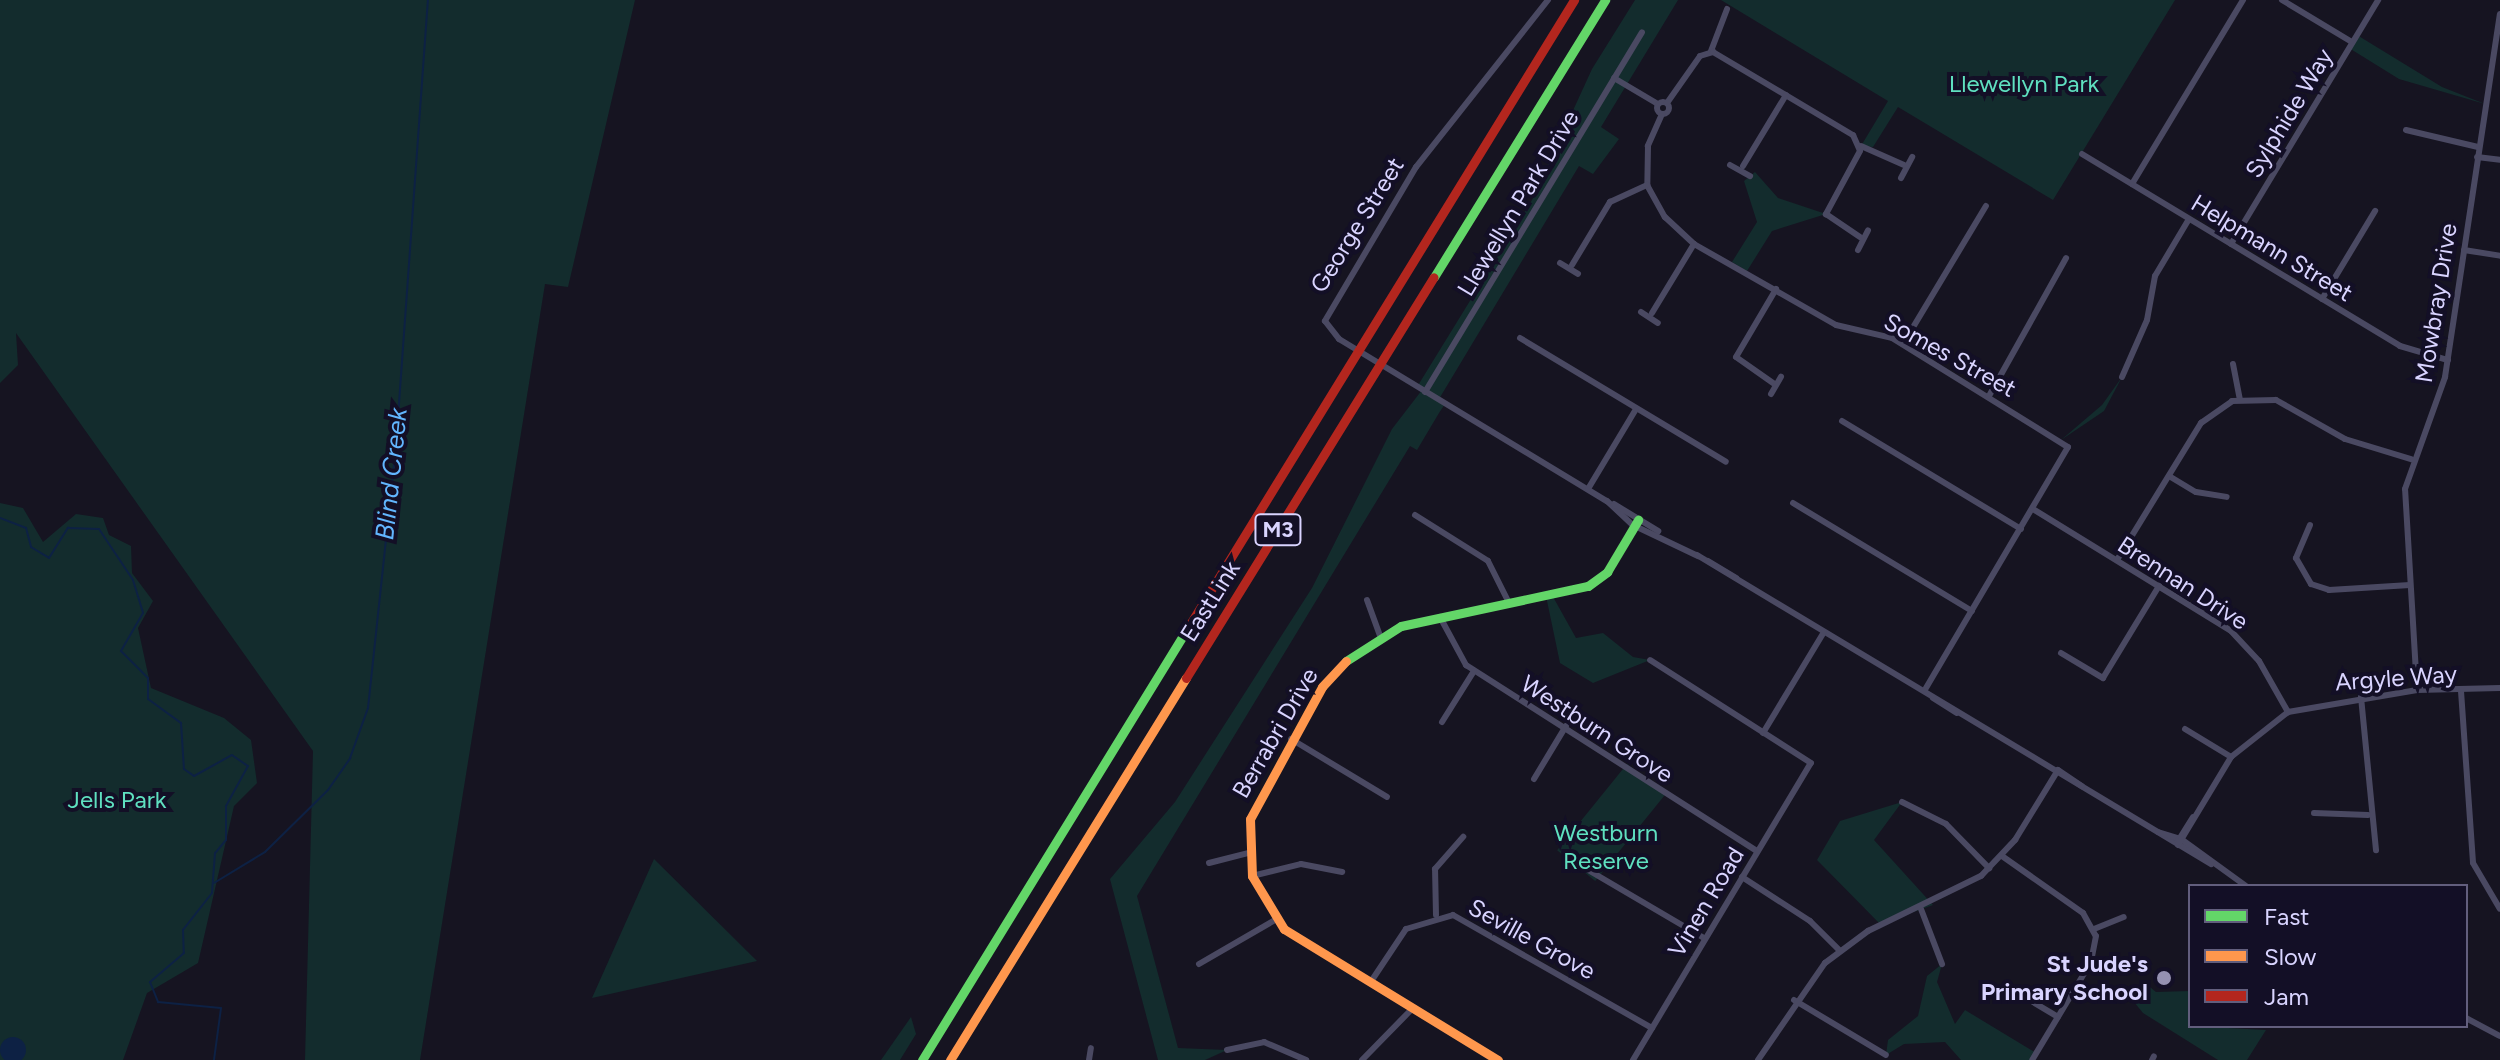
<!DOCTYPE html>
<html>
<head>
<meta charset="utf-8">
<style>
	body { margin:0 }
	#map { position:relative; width:2500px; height:1060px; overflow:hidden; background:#161421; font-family:Figtree,sans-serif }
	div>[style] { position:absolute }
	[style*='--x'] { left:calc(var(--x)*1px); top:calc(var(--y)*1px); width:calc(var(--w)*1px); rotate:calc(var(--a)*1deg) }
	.green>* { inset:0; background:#132c2d; transform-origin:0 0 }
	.water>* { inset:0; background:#0d2144 }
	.round { border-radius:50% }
	.stream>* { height:2px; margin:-1px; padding:0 1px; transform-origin:1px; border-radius:1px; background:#0d2144 }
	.street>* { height:6px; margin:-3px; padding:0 3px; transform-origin:3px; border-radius:3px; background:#4a4962 }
	.street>.ring { margin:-3px; padding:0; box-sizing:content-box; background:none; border:6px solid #4a4962; border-radius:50% }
	.fast>* { height:9px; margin:-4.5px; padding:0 4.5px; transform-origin:4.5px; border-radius:4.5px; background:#63d668 }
	.slow>* { height:9px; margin:-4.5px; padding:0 4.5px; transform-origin:4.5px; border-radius:4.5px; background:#ff974d }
	.jam>* { height:9px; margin:-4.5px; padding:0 4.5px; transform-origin:4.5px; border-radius:4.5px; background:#b3261e }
	.dots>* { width:22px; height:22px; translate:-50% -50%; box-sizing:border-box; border:4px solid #130f26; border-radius:50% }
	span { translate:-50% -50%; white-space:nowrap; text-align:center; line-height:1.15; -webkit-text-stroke:8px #130f26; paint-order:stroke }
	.shield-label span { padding:2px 6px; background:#130f26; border:2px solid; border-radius:6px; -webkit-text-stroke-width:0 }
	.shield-label { font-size:22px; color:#d9d4ff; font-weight:700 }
	.park-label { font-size:24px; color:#5fe0c0 }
	.street-label { font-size:24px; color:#d9d4ff }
	.poi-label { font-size:24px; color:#d9d4ff; font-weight:700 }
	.right { translate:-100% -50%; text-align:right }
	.water-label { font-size:26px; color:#62b6ff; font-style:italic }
	.legend { position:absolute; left:2188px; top:884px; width:280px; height:144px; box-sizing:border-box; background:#130f26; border:2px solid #625e7d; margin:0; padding:10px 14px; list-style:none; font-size:24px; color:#d9d4ff }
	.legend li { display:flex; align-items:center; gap:16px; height:40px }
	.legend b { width:40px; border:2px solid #625e7d }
</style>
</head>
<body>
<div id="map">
	<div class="green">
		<div style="clip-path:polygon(0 0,635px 0,568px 287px,545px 284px,420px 1060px,305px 1060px,313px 751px,16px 333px,18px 365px,0 383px)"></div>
		<div style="clip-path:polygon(1635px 0,1678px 0,1601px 127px,1619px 139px,1593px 174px,1579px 166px,1439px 399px,1445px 404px,1439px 413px,1417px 450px,1410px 446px,1137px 896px,1178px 1048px,1227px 1050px,1205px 1060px,1158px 1060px,1110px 879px,1175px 802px,1312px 588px,1392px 429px,1422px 390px,1417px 387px,1532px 200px,1592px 69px)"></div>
		<div style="clip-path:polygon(1721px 0,2175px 0,2053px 200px,1898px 107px,1873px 147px,1861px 146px,1888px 101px)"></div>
		<div style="clip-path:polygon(2357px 35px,2442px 87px,2485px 104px,2399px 79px,2349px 48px)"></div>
		<div style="clip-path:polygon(1755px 172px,1778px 198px,1826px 214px,1772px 231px,1747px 271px,1732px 262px,1757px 222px,1744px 181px)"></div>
		<div style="clip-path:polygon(2122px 377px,2104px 411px,2061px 440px,2102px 405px)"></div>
		<div style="clip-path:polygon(0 503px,23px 508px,43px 542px,76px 514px,103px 518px,109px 535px,131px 546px,132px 573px,153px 601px,138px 628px,151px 688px,224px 718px,251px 740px,257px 783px,234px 806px,198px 963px,147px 993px,123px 1060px,0 1060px)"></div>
		<div style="clip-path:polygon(1552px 595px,1576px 638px,1603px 633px,1633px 657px,1650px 660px,1593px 683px,1560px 663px,1546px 596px)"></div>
		<div style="left:1627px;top:764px;width:49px;height:111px;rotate:39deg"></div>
		<div style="clip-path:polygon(1902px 802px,1874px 840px,1933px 905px,1880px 924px,1817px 860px,1840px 821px)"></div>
		<div style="clip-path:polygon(654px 859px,757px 961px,592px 998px)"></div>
		<div style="clip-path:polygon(1942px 964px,1937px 982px,1955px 1024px,1965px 1010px,2036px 1053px,2032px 1060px,1961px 1060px,1945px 1042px,1904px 1044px,1886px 1055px,1888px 1040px,1918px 1016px,1927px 976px)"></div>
		<div style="clip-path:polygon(2145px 983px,2156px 992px,2190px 991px,2190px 1026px,2266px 1030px,2247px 1060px,2218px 1060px,2143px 1013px,2134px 1002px)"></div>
		<div style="clip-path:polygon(911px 1017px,916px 1034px,900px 1060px,881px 1060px)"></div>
	</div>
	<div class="water">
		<div class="round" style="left:0;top:1037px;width:26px;height:26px"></div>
	</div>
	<div class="stream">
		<div style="--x:0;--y:518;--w:28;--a:21"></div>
		<div style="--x:26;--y:528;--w:20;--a:75"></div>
		<div style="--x:31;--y:547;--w:21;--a:31"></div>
		<div style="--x:49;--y:558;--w:36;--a:-58"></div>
		<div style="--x:68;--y:528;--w:31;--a:2"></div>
		<div style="--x:99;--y:529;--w:61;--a:56.3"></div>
		<div style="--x:133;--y:580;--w:34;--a:73"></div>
		<div style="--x:143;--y:613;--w:44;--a:120.1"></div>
		<div style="--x:121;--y:651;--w:38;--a:45"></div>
		<div style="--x:148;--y:678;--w:21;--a:90"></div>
		<div style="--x:148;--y:699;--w:41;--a:36"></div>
		<div style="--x:181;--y:723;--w:46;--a:86.3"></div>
		<div style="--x:184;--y:769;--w:12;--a:35"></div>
		<div style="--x:194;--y:776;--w:43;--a:-28.9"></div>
		<div style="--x:232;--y:755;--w:19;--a:35"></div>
		<div style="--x:248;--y:766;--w:46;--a:118.8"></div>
		<div style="--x:226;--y:806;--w:34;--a:90"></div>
		<div style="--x:226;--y:840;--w:17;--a:130"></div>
		<div style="--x:215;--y:853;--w:40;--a:94.3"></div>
		<div style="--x:212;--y:893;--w:47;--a:128.1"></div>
		<div style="--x:183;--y:930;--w:23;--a:88"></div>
		<div style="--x:184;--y:953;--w:45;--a:139.5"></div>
		<div style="--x:150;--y:982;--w:22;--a:68"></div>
		<div style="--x:158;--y:1002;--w:63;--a:5.4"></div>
		<div style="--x:221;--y:1008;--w:52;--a:97.7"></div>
		<div style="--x:214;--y:883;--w:60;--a:-31.3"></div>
		<div style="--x:265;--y:852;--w:88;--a:-44.5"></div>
		<div style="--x:328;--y:790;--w:39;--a:-55"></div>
		<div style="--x:350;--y:758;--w:53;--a:-70.2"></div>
		<div style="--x:368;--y:708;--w:264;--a:-83.9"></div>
		<div style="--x:396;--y:445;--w:446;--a:-85.9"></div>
	</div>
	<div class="street">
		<div style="--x:1548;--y:0;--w:213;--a:128.3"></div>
		<div style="--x:1416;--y:167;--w:179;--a:120.6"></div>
		<div style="--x:1325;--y:321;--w:23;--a:52"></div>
		<div style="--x:1339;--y:339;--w:313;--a:31.2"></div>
		<div style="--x:1607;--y:501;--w:34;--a:43"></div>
		<div style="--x:2282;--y:0;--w:82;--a:31"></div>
		<div style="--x:1711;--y:51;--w:45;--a:-69.1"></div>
		<div style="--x:1614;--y:78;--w:51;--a:30.6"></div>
		<div class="ring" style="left:1657px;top:102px;width:6px;height:6px"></div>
		<div style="--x:1667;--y:103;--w:57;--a:-54.9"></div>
		<div style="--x:1700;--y:56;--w:14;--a:-17"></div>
		<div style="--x:1713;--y:52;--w:163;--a:30.7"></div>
		<div style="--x:1853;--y:135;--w:17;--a:66"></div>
		<div style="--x:1860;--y:151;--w:72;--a:118.4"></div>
		<div style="--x:1826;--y:214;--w:41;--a:34.1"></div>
		<div style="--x:1662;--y:114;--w:35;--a:114"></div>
		<div style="--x:1648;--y:146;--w:39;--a:91"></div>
		<div style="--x:1647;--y:185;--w:37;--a:61"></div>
		<div style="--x:1665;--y:217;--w:40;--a:43"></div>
		<div style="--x:1694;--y:244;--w:163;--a:29.7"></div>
		<div style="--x:1836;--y:325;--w:57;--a:13.1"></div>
		<div style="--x:1892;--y:338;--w:207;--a:31.8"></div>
		<div style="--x:2068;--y:447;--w:283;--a:120.5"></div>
		<div style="--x:2406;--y:130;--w:74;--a:13.3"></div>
		<div style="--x:1861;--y:146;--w:47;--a:23.8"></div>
		<div style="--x:2082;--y:154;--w:371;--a:31.1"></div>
		<div style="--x:2400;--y:346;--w:50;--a:16.3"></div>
		<div style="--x:2477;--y:157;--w:23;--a:7"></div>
		<div style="--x:1730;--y:165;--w:23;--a:29"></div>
		<div style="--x:1743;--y:166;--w:83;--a:-58.8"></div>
		<div style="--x:1901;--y:178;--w:24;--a:-62"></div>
		<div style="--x:2132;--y:184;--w:215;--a:-58.9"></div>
		<div style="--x:2231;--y:244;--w:285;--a:-58.9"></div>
		<div style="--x:1858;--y:250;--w:22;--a:-63"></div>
		<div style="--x:2464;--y:250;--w:36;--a:9"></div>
		<div style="--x:1560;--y:263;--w:21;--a:31"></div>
		<div style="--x:1572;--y:265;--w:74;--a:-58.9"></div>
		<div style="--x:1610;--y:202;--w:41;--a:-24.7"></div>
		<div style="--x:2322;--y:299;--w:103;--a:-58.9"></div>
		<div style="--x:1641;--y:312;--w:20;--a:33"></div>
		<div style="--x:1652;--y:313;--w:81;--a:-58.7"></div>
		<div style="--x:1520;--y:338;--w:240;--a:31"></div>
		<div style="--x:1903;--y:344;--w:161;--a:-59"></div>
		<div style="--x:2233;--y:364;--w:36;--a:79"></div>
		<div style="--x:2122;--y:377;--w:62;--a:-66.3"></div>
		<div style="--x:2147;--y:320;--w:45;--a:-79.7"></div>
		<div style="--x:2155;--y:276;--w:66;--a:-59.2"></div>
		<div style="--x:1773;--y:383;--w:45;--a:-144.9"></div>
		<div style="--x:1736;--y:357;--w:79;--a:-59.5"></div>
		<div style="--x:1425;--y:392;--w:420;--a:-58.9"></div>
		<div style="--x:1771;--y:394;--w:20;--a:-60"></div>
		<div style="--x:1989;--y:396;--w:158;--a:-60.8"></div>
		<div style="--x:1842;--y:421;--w:209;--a:31.1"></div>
		<div style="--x:2169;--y:476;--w:31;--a:31"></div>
		<div style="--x:2196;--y:492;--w:31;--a:9"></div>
		<div style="--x:1588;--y:489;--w:93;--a:-59"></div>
		<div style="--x:1793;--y:503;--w:209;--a:31.1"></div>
		<div style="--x:1614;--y:504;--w:52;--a:31.5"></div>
		<div style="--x:2033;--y:509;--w:233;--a:31.6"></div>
		<div style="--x:2231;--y:631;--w:41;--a:47"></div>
		<div style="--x:2259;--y:661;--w:59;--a:60.4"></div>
		<div style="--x:1415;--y:515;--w:86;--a:32.2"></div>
		<div style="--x:1488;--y:561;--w:47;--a:63.4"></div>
		<div style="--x:2310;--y:525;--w:36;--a:113"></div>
		<div style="--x:2296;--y:558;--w:30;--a:60"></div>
		<div style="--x:2311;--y:584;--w:19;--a:18"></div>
		<div style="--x:2329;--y:590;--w:81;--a:-3.5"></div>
		<div style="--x:1637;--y:527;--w:68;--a:25.4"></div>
		<div style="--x:1697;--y:555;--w:600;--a:31.01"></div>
		<div style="--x:2117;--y:560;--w:161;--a:-58.5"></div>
		<div style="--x:2201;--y:423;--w:38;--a:-35"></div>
		<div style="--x:2232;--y:401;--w:44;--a:-1.3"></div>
		<div style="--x:2276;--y:400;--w:79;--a:29.5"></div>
		<div style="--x:2345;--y:439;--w:69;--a:16.9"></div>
		<div style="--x:1708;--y:561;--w:33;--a:31"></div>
		<div style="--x:1367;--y:600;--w:37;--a:70"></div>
		<div style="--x:1440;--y:617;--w:55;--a:61.6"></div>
		<div style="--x:1466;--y:665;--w:345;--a:32.6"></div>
		<div style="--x:2061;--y:653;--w:49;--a:30.8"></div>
		<div style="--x:2103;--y:678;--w:108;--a:-58.7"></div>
		<div style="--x:2417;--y:690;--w:201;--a:-93.4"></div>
		<div style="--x:2405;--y:489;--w:119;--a:-70.3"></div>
		<div style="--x:2445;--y:377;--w:367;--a:-81.4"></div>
		<div style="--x:2461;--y:691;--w:172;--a:86"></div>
		<div style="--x:2473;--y:863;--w:53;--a:59.6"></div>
		<div style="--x:2361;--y:697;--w:154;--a:84.4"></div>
		<div style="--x:1933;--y:698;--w:28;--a:32"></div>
		<div style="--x:1442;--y:722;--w:60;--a:-57.9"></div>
		<div style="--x:2185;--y:729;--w:54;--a:31.3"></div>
		<div style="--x:1763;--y:733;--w:118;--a:-58.9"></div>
		<div style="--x:1291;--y:739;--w:112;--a:31.1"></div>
		<div style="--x:2058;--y:770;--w:29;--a:34"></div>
		<div style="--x:1534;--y:779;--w:62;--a:-58.9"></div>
		<div style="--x:1902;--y:802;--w:49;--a:26.6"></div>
		<div style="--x:1946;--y:824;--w:62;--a:45.7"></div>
		<div style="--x:2314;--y:813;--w:54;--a:2.1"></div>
		<div style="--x:2158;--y:832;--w:24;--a:17"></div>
		<div style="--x:2181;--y:839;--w:80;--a:35.9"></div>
		<div style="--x:2178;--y:841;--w:28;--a:-58"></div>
		<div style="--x:2178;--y:845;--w:103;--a:-58.9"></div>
		<div style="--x:2231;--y:757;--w:73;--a:-38.3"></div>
		<div style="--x:2288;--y:712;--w:131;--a:-9.7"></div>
		<div style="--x:2417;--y:690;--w:83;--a:-1.4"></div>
		<div style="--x:2002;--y:856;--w:99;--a:35.1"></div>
		<div style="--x:2083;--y:913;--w:26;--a:61"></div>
		<div style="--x:2096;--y:936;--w:26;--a:101"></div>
		<div style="--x:2091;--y:962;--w:114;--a:121"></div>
		<div style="--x:1566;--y:857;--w:160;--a:30.4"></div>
		<div style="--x:1209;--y:863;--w:40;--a:-14.4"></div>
		<div style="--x:1252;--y:876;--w:50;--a:-13.8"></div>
		<div style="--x:1301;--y:864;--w:42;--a:11"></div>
		<div style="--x:1742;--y:877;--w:81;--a:32.9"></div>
		<div style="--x:1810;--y:921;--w:41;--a:45"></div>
		<div style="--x:1921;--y:909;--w:59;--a:69.1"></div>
		<div style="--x:1436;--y:915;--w:46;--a:-91.2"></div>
		<div style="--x:1435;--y:869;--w:43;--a:-48.8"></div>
		<div style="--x:2094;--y:929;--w:32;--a:-22"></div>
		<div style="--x:1199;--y:964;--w:88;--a:-30.1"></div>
		<div style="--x:1370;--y:983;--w:65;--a:-56.3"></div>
		<div style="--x:1406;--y:929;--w:49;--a:-16.6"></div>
		<div style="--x:1453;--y:915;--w:229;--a:29.6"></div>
		<div style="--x:1794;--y:1000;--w:107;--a:30.9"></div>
		<div style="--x:2033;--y:1002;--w:29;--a:31"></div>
		<div style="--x:2466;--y:1018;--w:38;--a:28"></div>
		<div style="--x:1227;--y:1050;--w:38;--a:-12"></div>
		<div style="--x:1264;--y:1042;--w:46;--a:23.2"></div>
		<div style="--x:1089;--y:1060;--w:12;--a:-81"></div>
		<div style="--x:1362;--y:1060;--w:71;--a:-45.6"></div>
		<div style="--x:1633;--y:1060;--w:346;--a:-59.1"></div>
		<div style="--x:1811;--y:763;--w:191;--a:-147.4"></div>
		<div style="--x:1758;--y:1060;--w:118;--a:-55.4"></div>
		<div style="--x:1825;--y:963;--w:54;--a:-36.7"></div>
		<div style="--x:1868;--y:931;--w:126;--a:-26"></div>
		<div style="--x:1981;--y:876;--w:50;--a:-46.6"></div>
		<div style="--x:2015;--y:840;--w:82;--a:-58.4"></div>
		<div style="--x:2152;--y:1060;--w:4;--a:-63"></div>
	</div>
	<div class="fast">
		<div style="--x:1434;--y:277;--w:326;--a:-58.3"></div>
		<div style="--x:1346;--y:661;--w:65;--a:-32.5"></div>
		<div style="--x:1401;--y:626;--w:191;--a:-12.1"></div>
		<div style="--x:1588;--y:586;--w:24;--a:-36"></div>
		<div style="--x:1607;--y:572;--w:61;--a:-59.2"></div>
		<div style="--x:922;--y:1060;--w:506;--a:-58.41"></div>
	</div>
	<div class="slow">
		<div style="--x:1346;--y:661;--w:35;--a:133"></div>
		<div style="--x:1322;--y:687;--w:150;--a:118.6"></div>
		<div style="--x:1250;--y:819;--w:57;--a:88"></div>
		<div style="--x:1252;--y:876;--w:62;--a:58.9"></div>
		<div style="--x:1284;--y:929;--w:251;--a:31.5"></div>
		<div style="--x:950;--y:1060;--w:449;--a:-58.3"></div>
	</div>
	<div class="jam">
		<div style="--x:1187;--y:629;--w:739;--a:-58.4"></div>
		<div style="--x:1186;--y:678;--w:471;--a:-58.3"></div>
	</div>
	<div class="dots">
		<div style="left:2164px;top:978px;background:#9591b1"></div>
	</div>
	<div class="shield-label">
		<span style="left:1278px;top:530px">M3</span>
	</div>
	<div class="park-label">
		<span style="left:2024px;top:84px">Llewellyn Park</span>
		<span style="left:117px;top:800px">Jells Park</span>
		<span style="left:1606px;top:847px">Westburn<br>Reserve</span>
	</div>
	<div class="street-label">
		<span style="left:2289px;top:113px;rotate:-59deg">Sylphide Way</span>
		<span style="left:1518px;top:203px;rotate:-59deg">Llewellyn Park Drive</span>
		<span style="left:1357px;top:225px;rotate:-58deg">George Street</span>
		<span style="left:2272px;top:248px;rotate:31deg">Helpmann Street</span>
		<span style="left:2436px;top:303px;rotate:-81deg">Mowbray Drive</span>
		<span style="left:1950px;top:355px;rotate:29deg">Somes Street</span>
		<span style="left:2183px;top:583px;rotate:33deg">Brennan Drive</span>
		<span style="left:1210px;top:601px;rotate:-58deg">EastLink</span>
		<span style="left:2396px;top:678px;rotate:-4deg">Argyle Way</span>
		<span style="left:1597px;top:729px;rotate:33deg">Westburn Grove</span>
		<span style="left:1275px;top:733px;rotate:-60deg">Berrabri Drive</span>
		<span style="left:1706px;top:902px;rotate:-59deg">Vinen Road</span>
		<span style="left:1532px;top:939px;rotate:29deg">Seville Grove</span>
	</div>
	<div class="poi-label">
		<span class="right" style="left:2148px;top:978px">St Jude's<br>Primary School</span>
	</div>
	<div class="water-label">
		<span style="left:392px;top:474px;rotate:-84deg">Blind Creek</span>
	</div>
	<ul class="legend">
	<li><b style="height:10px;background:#63d668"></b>Fast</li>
	<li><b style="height:10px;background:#ff974d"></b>Slow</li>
	<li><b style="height:10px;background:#b3261e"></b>Jam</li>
	</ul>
</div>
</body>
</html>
